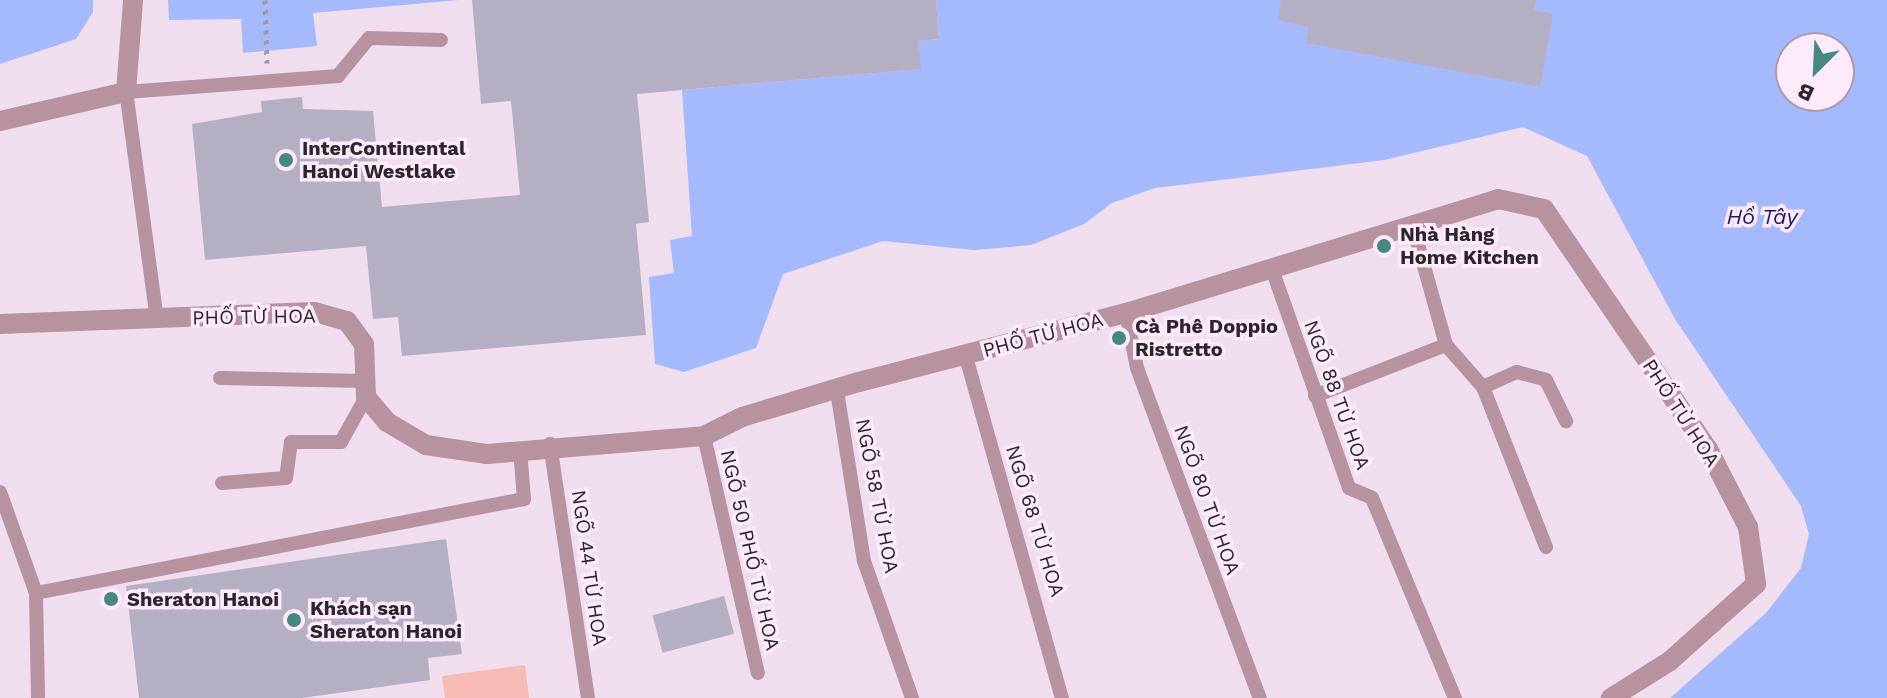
<!DOCTYPE html>
<html>
<head>
<meta charset="utf-8">
<style>
	body { margin:0 }
	#map { position:relative; width:1887px; height:698px; overflow:hidden; background:#f0ddee; font-family:"Work Sans",sans-serif }
	div>[style] { position:absolute }
	[style*='--x'] { left:calc(var(--x)*1px); top:calc(var(--y)*1px); width:calc(var(--w)*1px); rotate:calc(var(--a)*1deg) }
	.green>* { inset:0; background:#f7bab4 }
	.water>* { inset:0; background:#a5b9fd }
	.building>* { inset:0; background:#b5afc4; transform-origin:0 0 }
	.path>* { height:5px; margin-top:-2.5px; transform-origin:0; background:repeating-linear-gradient(90deg,#a496a3 0 4px,transparent 0 10px) }
	.lane>* { height:14px; margin:-7px; padding:0 7px; transform-origin:7px; border-radius:7px; background:#b6939e }
	.street>* { height:20px; margin:-10px; padding:0 10px; transform-origin:10px; border-radius:10px; background:#b6939e }
	.dots>* { width:22px; height:22px; translate:-50% -50%; box-sizing:border-box; border:4px solid #fdeafb; border-radius:50% }
	span { translate:-50% -50%; white-space:nowrap; text-align:center; line-height:1.15; -webkit-text-stroke:7px #fdeafb; paint-order:stroke }
	.poi-label { font-size:20px; color:#2c252b; font-weight:700 }
	.left { translate:0 -50%; text-align:left }
	.street-label { font-size:20px; color:#2c252b }
	.water-label { font-size:22px; color:#171c68; font-style:italic }
	.north { position:absolute; left:1775px; top:32px; width:80px; height:80px; box-sizing:border-box; background:#fdeafb; border:2px solid #a99ba8; border-radius:50%; rotate:204deg; font-size:22px; font-weight:700; line-height:32px; text-align:center; color:#2c252b }
	.north::after { content:''; display:block; margin:auto; width:28px; height:36px; background:#448a83; clip-path:polygon(50% 0,100% 100%,50% 72%,0 100%) }
</style>
</head>
<body>
<div id="map">
	<div class="green">
		<div style="clip-path:polygon(525px 665px,529px 698px,445px 698px,442px 676px)"></div>
	</div>
	<div class="water">
		<div style="clip-path:polygon(0 0,93px 0,93px 12px,76px 39px,0 64px)"></div>
		<div style="clip-path:polygon(168px 0,459px 0,313px 13px,317px 46px,243px 53px,241px 19px,169px 20px)"></div>
		<div style="clip-path:polygon(evenodd,936px 0,1887px 0,1887px 698px,1670px 698px,1766px 613px,1801px 568px,1809px 534px,1801px 506px,1675px 319px,1587px 156px,1523px 127px,1384px 160px,1155px 188px,1112px 203px,1084px 224px,1031px 245px,975px 250px,883px 241px,783px 274px,756px 348px,684px 372px,655px 364px,649px 277px,674px 273px,670px 240px,692px 236px,682px 90px,920px 69px,918px 41px,939px 39px,936px 0,1791px 48px,1839px 48px,1839px 96px,1791px 96px,1791px 48px)"></div>
	</div>
	<div class="building">
		<div style="clip-path:polygon(472px 0,936px 0,939px 39px,918px 41px,921px 69px,637px 94px,649px 222px,636px 224px,646px 335px,402px 356px,398px 317px,373px 319px,366px 246px,205px 260px,192px 124px,262px 112px,261px 101px,302px 97px,303px 109px,373px 111px,382px 207px,520px 195px,511px 101px,481px 104px)"></div>
		<div style="clip-path:polygon(1281px 0,1536px 0,1534px 10px,1553px 14px,1540px 87px,1306px 43px,1309px 27px,1278px 20px)"></div>
		<div style="clip-path:polygon(446px 539px,462px 654px,428px 658px,430px 680px,302px 698px,139px 698px,126px 586px)"></div>
		<div style="left:724px;top:596px;width:39px;height:74px;rotate:75deg"></div>
	</div>
	<div class="path">
		<div style="--x:265;--y:0;--w:63;--a:88.2"></div>
	</div>
	<div class="lane">
		<div style="--x:1412;--y:223;--w:127;--a:74.4"></div>
		<div style="--x:1446;--y:345;--w:56;--a:48.6"></div>
		<div style="--x:1483;--y:387;--w:172;--a:68.5"></div>
		<div style="--x:1272;--y:269;--w:232;--a:70.6"></div>
		<div style="--x:1349;--y:488;--w:25;--a:23"></div>
		<div style="--x:1372;--y:498;--w:217;--a:67.5"></div>
		<div style="--x:1126;--y:313;--w:56;--a:78.7"></div>
		<div style="--x:1137;--y:368;--w:352;--a:69.6"></div>
		<div style="--x:157;--y:320;--w:230;--a:-97.7"></div>
		<div style="--x:126;--y:92;--w:213;--a:-4.3"></div>
		<div style="--x:338;--y:76;--w:49;--a:-50.8"></div>
		<div style="--x:369;--y:38;--w:72;--a:1.6"></div>
		<div style="--x:966;--y:357;--w:354;--a:74.3"></div>
		<div style="--x:220;--y:378;--w:145;--a:1.2"></div>
		<div style="--x:1483;--y:387;--w:37;--a:-24"></div>
		<div style="--x:1517;--y:372;--w:30;--a:15"></div>
		<div style="--x:1546;--y:380;--w:46;--a:64"></div>
		<div style="--x:837;--y:391;--w:172;--a:81"></div>
		<div style="--x:864;--y:561;--w:145;--a:70.7"></div>
		<div style="--x:1315;--y:396;--w:141;--a:-21.3"></div>
		<div style="--x:704;--y:436;--w:243;--a:77.2"></div>
		<div style="--x:550;--y:444;--w:257;--a:81.5"></div>
		<div style="--x:222;--y:483;--w:64;--a:-4.5"></div>
		<div style="--x:286;--y:478;--w:36;--a:-82"></div>
		<div style="--x:291;--y:442;--w:50;--a:0"></div>
		<div style="--x:341;--y:442;--w:51;--a:-60.9"></div>
		<div style="--x:0;--y:492;--w:107;--a:70.4"></div>
		<div style="--x:36;--y:593;--w:105;--a:88.9"></div>
		<div style="--x:36;--y:593;--w:497;--a:-10.9"></div>
		<div style="--x:524;--y:499;--w:50;--a:-94.6"></div>
	</div>
	<div class="street">
		<div style="--x:0;--y:121;--w:129;--a:-13"></div>
		<div style="--x:126;--y:92;--w:92;--a:-85.6"></div>
		<div style="--x:0;--y:324;--w:315;--a:-2.2"></div>
		<div style="--x:315;--y:312;--w:33;--a:16"></div>
		<div style="--x:347;--y:321;--w:29;--a:54"></div>
		<div style="--x:364;--y:344;--w:53;--a:87.8"></div>
		<div style="--x:366;--y:397;--w:33;--a:50"></div>
		<div style="--x:387;--y:422;--w:45;--a:30.5"></div>
		<div style="--x:426;--y:445;--w:62;--a:8.4"></div>
		<div style="--x:487;--y:454;--w:218;--a:-4.7"></div>
		<div style="--x:704;--y:436;--w:42;--a:-26.6"></div>
		<div style="--x:742;--y:417;--w:122;--a:-16.7"></div>
		<div style="--x:859;--y:382;--w:276;--a:-14.5"></div>
		<div style="--x:1126;--y:313;--w:389;--a:-17"></div>
		<div style="--x:1498;--y:199;--w:47;--a:12.3"></div>
		<div style="--x:1544;--y:209;--w:291;--a:55.7"></div>
		<div style="--x:1708;--y:449;--w:88;--a:62.9"></div>
		<div style="--x:1748;--y:527;--w:58;--a:82"></div>
		<div style="--x:1756;--y:584;--w:115;--a:138.2"></div>
		<div style="--x:1670;--y:661;--w:70;--a:147.9"></div>
	</div>
	<div class="dots">
		<div style="left:286px;top:160px;background:#448a83"></div>
		<div style="left:1384px;top:246px;background:#448a83"></div>
		<div style="left:1119px;top:338px;background:#448a83"></div>
		<div style="left:111px;top:599px;background:#448a83"></div>
		<div style="left:294px;top:620px;background:#448a83"></div>
	</div>
	<div class="poi-label">
		<span class="left" style="left:302px;top:160px">InterContinental<br>Hanoi Westlake</span>
		<span class="left" style="left:1400px;top:246px">Nhà Hàng<br>Home Kitchen</span>
		<span class="left" style="left:1135px;top:338px">Cà Phê Doppio<br>Ristretto</span>
		<span class="left" style="left:127px;top:599px">Sheraton Hanoi</span>
		<span class="left" style="left:310px;top:620px">Khách sạn<br>Sheraton Hanoi</span>
	</div>
	<div class="street-label">
		<span style="left:254px;top:317px;rotate:-1deg">PHỐ TỪ HOA</span>
		<span style="left:1043px;top:335px;rotate:-15deg">PHỐ TỪ HOA</span>
		<span style="left:1337px;top:395px;rotate:70deg">NGÕ 88 TỪ HOA</span>
		<span style="left:1681px;top:413px;rotate:57deg">PHỐ TỪ HOA</span>
		<span style="left:877px;top:496px;rotate:79deg">NGÕ 58 TỪ HOA</span>
		<span style="left:1207px;top:500px;rotate:70deg">NGÕ 80 TỪ HOA</span>
		<span style="left:1035px;top:521px;rotate:73deg">NGÕ 68 TỪ HOA</span>
		<span style="left:750px;top:550px;rotate:77deg">NGÕ 50 PHỐ TỪ HOA</span>
		<span style="left:589px;top:568px;rotate:82deg">NGÕ 44 TỪ HOA</span>
	</div>
	<div class="water-label">
		<span style="left:1762px;top:217px">Hồ Tây</span>
	</div>
	<div class="north">B</div>
</div>
</body>
</html>
